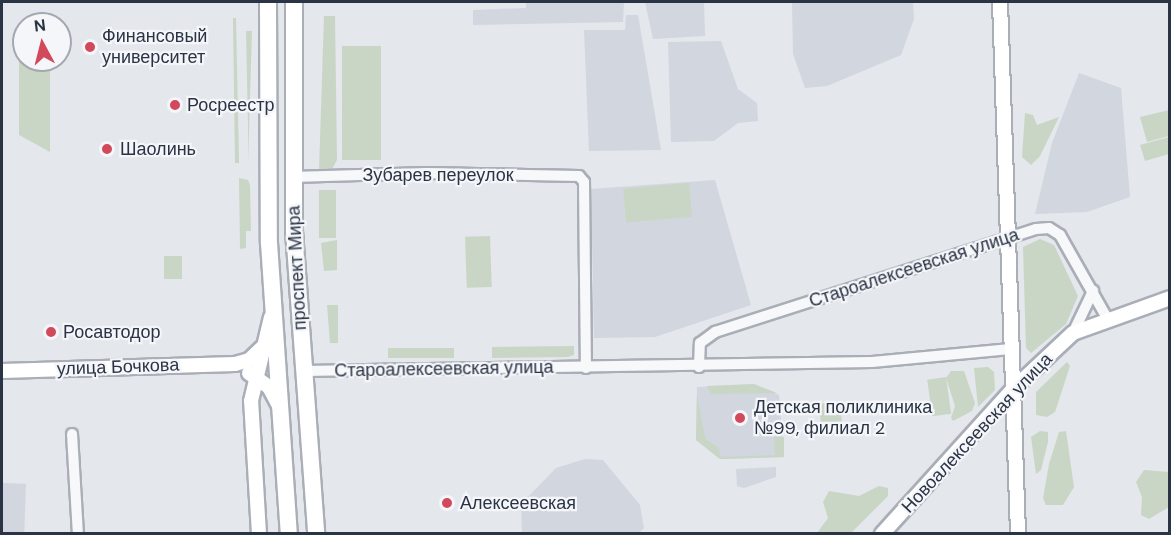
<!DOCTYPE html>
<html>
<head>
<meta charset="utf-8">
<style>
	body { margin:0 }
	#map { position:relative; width:1171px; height:535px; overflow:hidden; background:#e4e7ec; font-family:"DM Sans",sans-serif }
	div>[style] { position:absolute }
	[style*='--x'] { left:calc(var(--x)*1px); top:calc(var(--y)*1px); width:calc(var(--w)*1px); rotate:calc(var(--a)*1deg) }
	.built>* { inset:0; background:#d2d6de; transform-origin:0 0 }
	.green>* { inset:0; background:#c9d6c5; transform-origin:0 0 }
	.roads { filter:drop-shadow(2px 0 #a9aeb7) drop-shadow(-2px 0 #a9aeb7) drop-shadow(0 2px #a9aeb7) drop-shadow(0 -2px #a9aeb7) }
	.street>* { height:10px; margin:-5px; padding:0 5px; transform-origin:5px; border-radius:5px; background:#f7f8fa }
	.secondary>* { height:14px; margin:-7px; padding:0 7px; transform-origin:7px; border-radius:7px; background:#fff }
	.primary>* { height:16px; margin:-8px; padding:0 8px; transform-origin:8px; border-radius:8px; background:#fff }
	.dots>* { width:16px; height:16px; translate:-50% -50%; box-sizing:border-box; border:3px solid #f4f6f9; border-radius:50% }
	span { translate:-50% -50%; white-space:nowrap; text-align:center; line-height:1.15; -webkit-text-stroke:4.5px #f4f6f9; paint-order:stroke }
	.poi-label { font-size:18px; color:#2b3445 }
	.left { translate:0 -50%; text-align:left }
	.street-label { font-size:18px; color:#2b3445 }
	.frame { position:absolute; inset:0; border:3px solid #2b3445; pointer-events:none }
	.north { position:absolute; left:12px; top:12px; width:60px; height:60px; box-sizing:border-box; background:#f4f6f9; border:2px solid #a4a8b1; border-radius:50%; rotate:353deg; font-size:16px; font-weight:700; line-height:24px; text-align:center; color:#2b3445 }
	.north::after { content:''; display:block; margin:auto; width:21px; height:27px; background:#d1495b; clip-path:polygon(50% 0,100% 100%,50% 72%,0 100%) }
</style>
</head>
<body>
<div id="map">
	<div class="built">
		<div style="clip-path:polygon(526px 2px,624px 2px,623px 22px,473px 25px,473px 10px,526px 8px)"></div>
		<div style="clip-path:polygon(645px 2px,704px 2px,705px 36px,653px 39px)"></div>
		<div style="clip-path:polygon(792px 2px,913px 2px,914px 19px,901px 55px,827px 86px,805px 88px,793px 54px)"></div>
		<div style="clip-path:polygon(626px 15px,638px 15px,661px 150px,589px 151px,584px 30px,625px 30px)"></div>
		<div style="clip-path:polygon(721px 41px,738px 89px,757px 103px,758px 121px,738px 123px,714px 141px,671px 142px,668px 42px)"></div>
		<div style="clip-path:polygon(1079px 73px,1121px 88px,1130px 197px,1087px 212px,1035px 214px,1052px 143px)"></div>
		<div style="clip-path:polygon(715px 180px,751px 305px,655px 337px,594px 338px,591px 189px)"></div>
		<div style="clip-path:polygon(754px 384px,779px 395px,784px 457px,720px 459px,696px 440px,697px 387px)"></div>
		<div style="clip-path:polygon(585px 459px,603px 460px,640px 505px,644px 528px,638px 534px,522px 533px,521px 504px,556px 468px)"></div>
		<div style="clip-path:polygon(776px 467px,776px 477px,744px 488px,737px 486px,736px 469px)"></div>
		<div style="left:2px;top:483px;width:24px;height:50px;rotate:2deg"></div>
	</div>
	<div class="green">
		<div style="clip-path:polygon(324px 16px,335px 16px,337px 160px,332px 169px,319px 170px)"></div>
		<div style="clip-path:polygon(233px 18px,236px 18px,239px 163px,235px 163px)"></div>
		<div style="clip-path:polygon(19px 29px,24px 29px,24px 60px,50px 60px,50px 152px,19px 135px)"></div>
		<div style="clip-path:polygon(246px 31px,252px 31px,248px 163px,248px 125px)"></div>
		<div style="left:342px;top:46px;width:39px;height:114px"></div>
		<div style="clip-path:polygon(1169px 110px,1169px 136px,1147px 142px,1140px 117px)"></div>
		<div style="clip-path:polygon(1025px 113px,1033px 115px,1037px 125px,1059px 117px,1040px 156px,1031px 165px,1022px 157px)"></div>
		<div style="clip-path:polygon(1169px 137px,1169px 154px,1145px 161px,1140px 145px)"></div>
		<div style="clip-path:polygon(239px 178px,248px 180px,250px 185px,251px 231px,246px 231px,246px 248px,240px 249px)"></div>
		<div style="left:689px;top:183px;width:34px;height:66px;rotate:85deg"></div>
		<div style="left:319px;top:190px;width:17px;height:48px"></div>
		<div style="left:490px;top:236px;width:51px;height:25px;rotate:88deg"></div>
		<div style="clip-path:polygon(1040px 239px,1054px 245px,1078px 296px,1066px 324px,1031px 353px,1026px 348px,1023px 247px)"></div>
		<div style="clip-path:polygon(337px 240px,337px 270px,324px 271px,321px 243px)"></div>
		<div style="left:164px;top:256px;width:18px;height:23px"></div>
		<div style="clip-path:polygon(327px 305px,338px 305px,338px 343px,330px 343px)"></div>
		<div style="clip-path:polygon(574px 346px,574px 355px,568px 357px,492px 358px,492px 347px)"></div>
		<div style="left:454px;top:348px;width:10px;height:66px;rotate:90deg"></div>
		<div style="clip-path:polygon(1067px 362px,1070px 366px,1055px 412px,1047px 417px,1036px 415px,1036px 392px)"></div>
		<div style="clip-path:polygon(988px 367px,994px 372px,995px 390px,978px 407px,974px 368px)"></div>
		<div style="clip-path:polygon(951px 371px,964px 371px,975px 403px,972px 411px,953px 421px,951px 418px,955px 406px,946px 378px)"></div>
		<div style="left:946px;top:377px;width:37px;height:19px;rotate:82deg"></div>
		<div style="clip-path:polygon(754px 384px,777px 393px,711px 394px,707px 386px)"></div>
		<div style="clip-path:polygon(697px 394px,705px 438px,719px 448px,720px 457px,775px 455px,774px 437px,784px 437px,784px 457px,720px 459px,696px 440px)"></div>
		<div style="left:840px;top:402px;width:32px;height:21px;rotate:85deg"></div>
		<div style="clip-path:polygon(1040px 431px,1048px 432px,1048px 442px,1041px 470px,1036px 474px,1031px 437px)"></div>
		<div style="clip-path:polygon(1066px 431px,1074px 487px,1063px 505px,1046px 505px,1043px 498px,1049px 464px,1059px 432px)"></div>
		<div style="clip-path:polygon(1144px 470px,1169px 472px,1169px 507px,1149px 519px,1141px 515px,1142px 497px,1136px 482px)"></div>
		<div style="clip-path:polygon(879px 486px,888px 488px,888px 496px,851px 533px,817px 533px,828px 518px,823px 502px,829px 491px,859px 496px)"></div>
	</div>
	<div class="roads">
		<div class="street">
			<div style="--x:292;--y:177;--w:135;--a:-1.7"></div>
			<div style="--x:427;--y:173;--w:152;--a:1.1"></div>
			<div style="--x:579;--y:176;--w:8;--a:50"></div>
			<div style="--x:584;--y:182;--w:186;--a:89.4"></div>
			<div style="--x:1073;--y:333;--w:47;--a:-64.5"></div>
			<div style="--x:699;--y:367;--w:24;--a:-88"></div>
			<div style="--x:700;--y:343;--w:19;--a:-36"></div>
			<div style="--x:715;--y:332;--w:337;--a:-17.8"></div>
			<div style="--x:1036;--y:229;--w:13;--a:-4"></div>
			<div style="--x:1049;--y:228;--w:13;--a:32"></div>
			<div style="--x:1060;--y:235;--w:98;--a:60.5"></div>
			<div style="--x:303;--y:371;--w:569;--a:-0.91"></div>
			<div style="--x:872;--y:362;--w:139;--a:-5.4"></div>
			<div style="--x:72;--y:434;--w:100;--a:86.6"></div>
		</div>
		<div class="secondary">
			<div style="--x:1000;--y:2;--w:532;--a:88.06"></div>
			<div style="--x:2;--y:371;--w:233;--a:-1.7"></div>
			<div style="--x:235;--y:364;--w:15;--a:-16"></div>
			<div style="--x:249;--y:360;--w:18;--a:-43"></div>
			<div style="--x:249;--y:373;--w:24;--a:35"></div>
			<div style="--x:269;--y:387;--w:21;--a:62"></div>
			<div style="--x:259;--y:534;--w:133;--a:-93.4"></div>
			<div style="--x:251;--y:401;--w:86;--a:-76.6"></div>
			<div style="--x:882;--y:534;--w:194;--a:-47.9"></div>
			<div style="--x:1012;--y:390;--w:83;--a:-43.1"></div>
			<div style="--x:1073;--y:333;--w:103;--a:-19.8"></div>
		</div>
		<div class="primary">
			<div style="--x:268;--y:2;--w:241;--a:89.8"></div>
			<div style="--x:269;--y:243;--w:292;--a:86.1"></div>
			<div style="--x:294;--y:2;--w:229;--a:90"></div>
			<div style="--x:294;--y:231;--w:304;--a:85.8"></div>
		</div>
	</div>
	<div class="dots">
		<div style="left:90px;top:47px;background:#d1495b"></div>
		<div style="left:175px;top:105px;background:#d1495b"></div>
		<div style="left:107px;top:149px;background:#d1495b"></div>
		<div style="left:51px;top:332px;background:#d1495b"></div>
		<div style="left:740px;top:418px;background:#d1495b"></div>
		<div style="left:447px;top:503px;background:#d1495b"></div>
	</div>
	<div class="poi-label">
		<span class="left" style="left:102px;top:47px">Финансовый<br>университет</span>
		<span class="left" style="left:187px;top:105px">Росреестр</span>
		<span class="left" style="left:120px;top:149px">Шаолинь</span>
		<span class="left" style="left:63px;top:332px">Росавтодор</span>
		<span class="left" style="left:754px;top:418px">Детская поликлиника<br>№99, филиал 2</span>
		<span class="left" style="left:460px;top:503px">Алексеевская</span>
	</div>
	<div class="street-label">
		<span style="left:438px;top:175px">Зубарев переулок</span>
		<span style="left:297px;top:268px;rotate:-93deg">проспект Мира</span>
		<span style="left:914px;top:268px;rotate:-18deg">Староалексеевская улица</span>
		<span style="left:118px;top:367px;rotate:-2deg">улица Бочкова</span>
		<span style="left:444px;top:369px;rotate:-1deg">Староалексеевская улица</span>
		<span style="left:977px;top:433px;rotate:-47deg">Новоалексеевская улица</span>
	</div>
	<div class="frame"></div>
	<div class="north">N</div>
</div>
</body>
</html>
